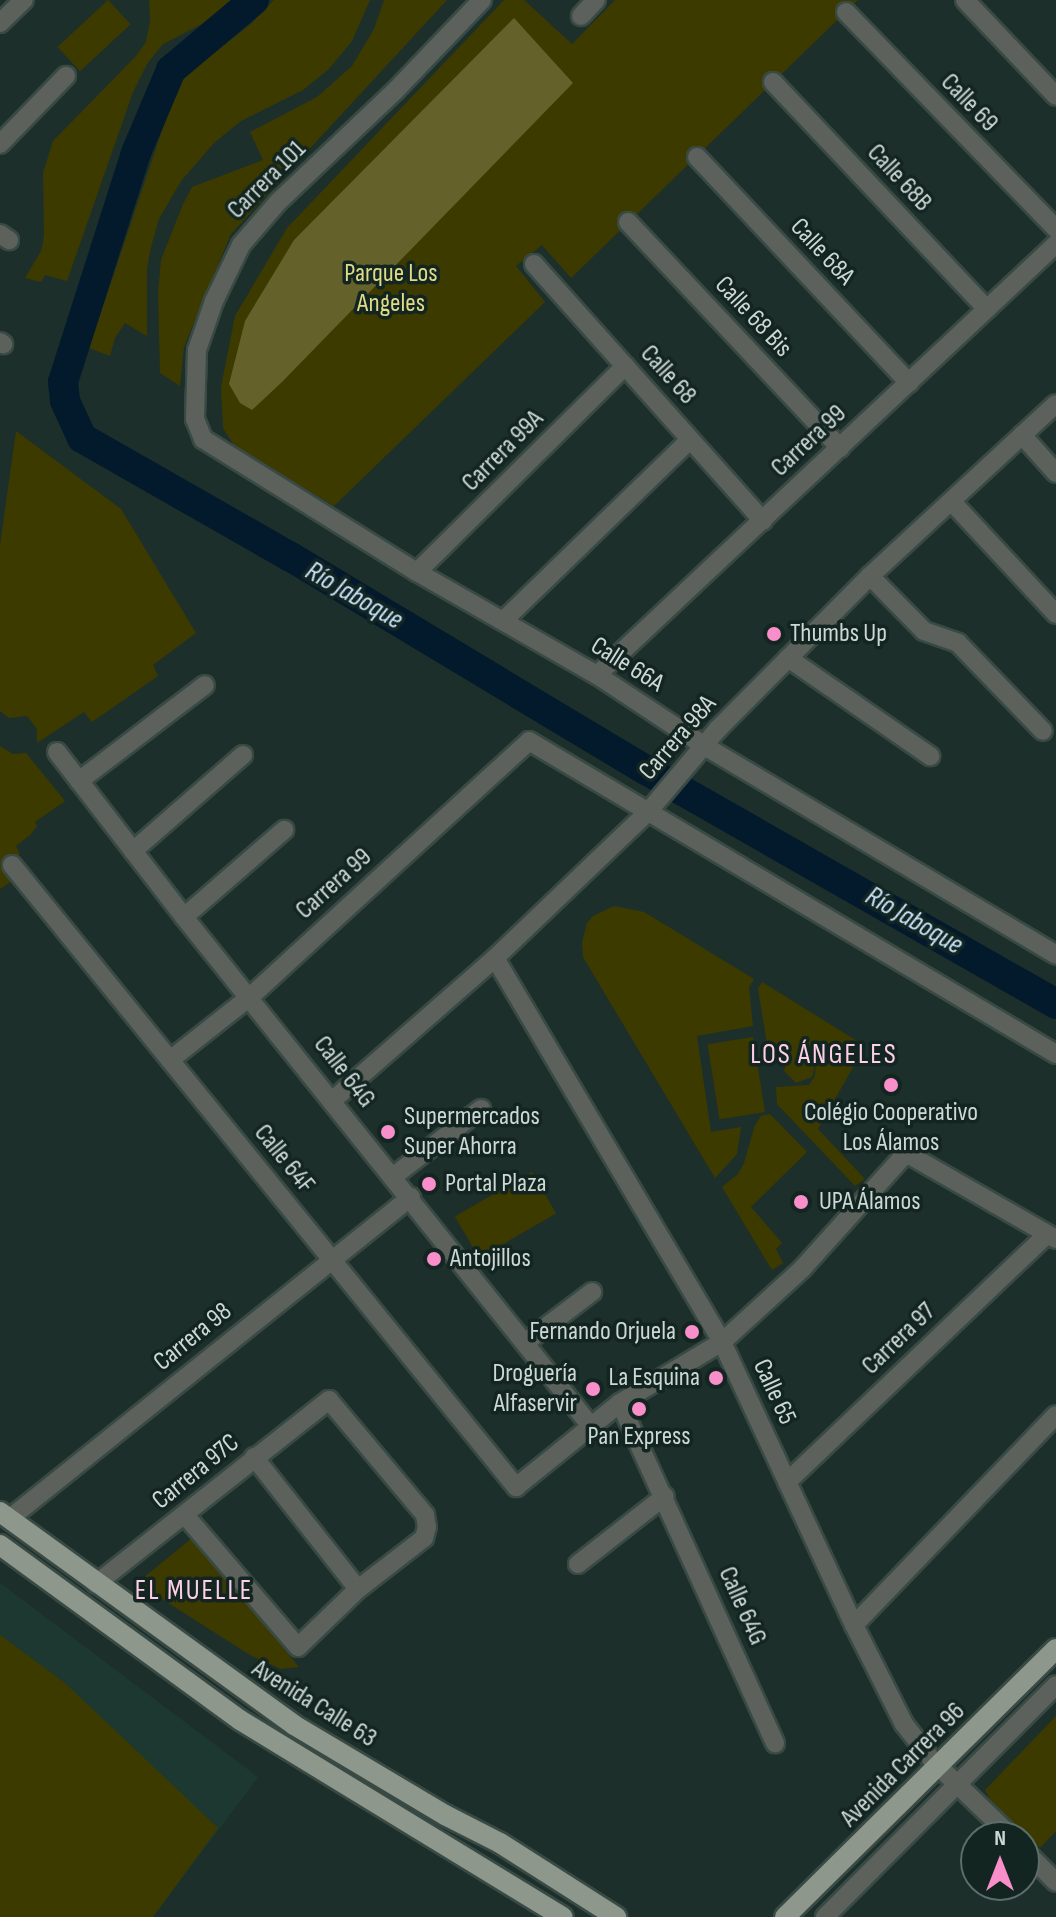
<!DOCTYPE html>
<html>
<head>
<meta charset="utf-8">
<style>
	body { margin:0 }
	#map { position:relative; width:1056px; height:1917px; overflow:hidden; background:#1d2f2a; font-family:"Sofia Sans Condensed",sans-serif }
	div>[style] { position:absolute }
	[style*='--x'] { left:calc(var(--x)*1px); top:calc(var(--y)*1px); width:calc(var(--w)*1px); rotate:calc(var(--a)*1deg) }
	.built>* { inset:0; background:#1d3831 }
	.green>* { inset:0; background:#3d3a00; transform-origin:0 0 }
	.forest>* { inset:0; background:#64612a }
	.river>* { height:30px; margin:-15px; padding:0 15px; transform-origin:15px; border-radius:15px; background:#031a2c }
	.roads { filter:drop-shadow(2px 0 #394a45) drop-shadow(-2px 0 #394a45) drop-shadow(0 2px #394a45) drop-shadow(0 -2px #394a45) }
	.minor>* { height:18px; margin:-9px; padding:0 9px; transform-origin:9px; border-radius:9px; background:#5c615b }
	.major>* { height:20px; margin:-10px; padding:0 10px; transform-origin:10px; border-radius:10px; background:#8d978b }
	.dots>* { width:22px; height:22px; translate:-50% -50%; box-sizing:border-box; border:4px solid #132521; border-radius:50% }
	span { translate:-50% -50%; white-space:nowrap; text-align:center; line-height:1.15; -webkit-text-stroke:7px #132521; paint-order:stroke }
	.street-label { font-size:26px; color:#cdd8d5 }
	.park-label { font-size:26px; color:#dfdb87 }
	.poi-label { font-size:26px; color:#cdd8d5 }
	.left { translate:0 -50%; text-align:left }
	.right { translate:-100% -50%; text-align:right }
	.water-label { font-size:28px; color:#c8e3fa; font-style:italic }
	.neighbourhood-label { font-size:28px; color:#fed0e7; letter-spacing:2px }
	.north { position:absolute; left:960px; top:1821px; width:80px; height:80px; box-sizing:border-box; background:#132521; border:2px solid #5d6d69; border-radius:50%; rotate:0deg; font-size:22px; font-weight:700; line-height:32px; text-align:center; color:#cdd8d5 }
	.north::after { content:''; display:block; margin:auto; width:28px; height:36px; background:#f98fca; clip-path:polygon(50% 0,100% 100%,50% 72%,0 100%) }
</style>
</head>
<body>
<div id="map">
	<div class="built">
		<div style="clip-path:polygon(0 1583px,258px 1777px,153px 1917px,0 1917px)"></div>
	</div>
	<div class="green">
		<div style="left:108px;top:0;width:33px;height:69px;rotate:47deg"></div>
		<div style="clip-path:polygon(149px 0,233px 0,202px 24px,163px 44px,147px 64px,133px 92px,67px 281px,45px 275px,41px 282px,25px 278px,41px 251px,44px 236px,43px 173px,53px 141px,136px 56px,146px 42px,150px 21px)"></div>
		<div style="clip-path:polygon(240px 0,259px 0,185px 63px,165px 94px,76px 346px,67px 343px,110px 203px,163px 64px)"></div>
		<div style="clip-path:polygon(274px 0,370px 0,352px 41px,329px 69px,303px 90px,241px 121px,215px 142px,181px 181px,159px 219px,151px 247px,147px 268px,147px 336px,125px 323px,115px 338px,110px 356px,89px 348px,177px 86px,182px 78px,251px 24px)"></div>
		<div style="clip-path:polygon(384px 0,447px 0,231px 234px,184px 347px,180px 386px,160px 373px,158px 293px,161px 260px,183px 204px,192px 187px,263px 160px,250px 132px,317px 97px,352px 66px,374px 29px)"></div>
		<div style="clip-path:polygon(504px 0,524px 0,572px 44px,615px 0,858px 0,571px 278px,542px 245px,516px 266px,545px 302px,334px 506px,235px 447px,223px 428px,221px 387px,235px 316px,287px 228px)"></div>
		<div style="clip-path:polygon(16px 431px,121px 509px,196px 633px,153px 665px,158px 676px,92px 722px,84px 712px,37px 743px,37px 729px,27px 716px,9px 718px,0 711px,0 545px)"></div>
		<div style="clip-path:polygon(0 746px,13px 754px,26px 753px,65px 801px,35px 822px,37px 826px,30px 835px,16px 846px,20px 854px,2px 869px,12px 881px,0 889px)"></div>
		<div style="clip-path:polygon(614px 906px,644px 912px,754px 979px,749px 987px,753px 1026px,697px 1036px,711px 1132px,741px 1127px,737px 1154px,715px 1178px,583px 957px,582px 942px,587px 923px,593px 916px)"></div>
		<div style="clip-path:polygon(762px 982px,865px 1046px,818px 1129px,865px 1179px,855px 1186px,777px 1104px,776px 1087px,809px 1085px,815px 1076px,816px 1062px,812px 1077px,796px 1083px,784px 1071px,787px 1057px,777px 1060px,769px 1056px,758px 989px)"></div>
		<div style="left:753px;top:1037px;width:76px;height:46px;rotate:81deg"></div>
		<div style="clip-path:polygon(770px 1114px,807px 1152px,751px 1207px,782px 1243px,776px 1249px,783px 1263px,772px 1270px,722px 1187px,738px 1174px,744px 1163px,755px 1125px,761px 1116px)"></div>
		<div style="left:532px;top:1172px;width:48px;height:89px;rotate:60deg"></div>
		<div style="clip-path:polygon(192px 1538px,299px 1667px,281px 1669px,250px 1655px,137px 1583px)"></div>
		<div style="clip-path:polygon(0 1635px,65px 1683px,218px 1828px,153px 1917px,0 1917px)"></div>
		<div style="clip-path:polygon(1056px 1716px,1056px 1831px,1040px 1848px,992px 1804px,985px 1790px)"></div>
	</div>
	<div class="forest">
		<div style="clip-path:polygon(514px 18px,573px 83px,283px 381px,252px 410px,240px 403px,229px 384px,245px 321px,294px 240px)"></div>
	</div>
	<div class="river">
		<div style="--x:254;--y:0;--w:109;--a:139.9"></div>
		<div style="--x:171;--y:70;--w:90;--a:112.9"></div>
		<div style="--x:136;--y:153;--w:240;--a:107.7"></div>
		<div style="--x:63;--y:382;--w:19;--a:84"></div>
		<div style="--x:65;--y:401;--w:41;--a:65.3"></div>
		<div style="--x:82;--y:438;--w:241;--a:29.7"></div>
		<div style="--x:291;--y:557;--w:414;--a:31"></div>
		<div style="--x:646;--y:770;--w:472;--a:29.7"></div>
	</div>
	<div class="roads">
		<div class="minor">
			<div style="--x:482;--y:0;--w:124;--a:133.7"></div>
			<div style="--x:396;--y:90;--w:163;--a:136.5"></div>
			<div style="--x:278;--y:202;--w:57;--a:130.7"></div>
			<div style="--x:241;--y:245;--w:62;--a:115.7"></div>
			<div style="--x:214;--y:301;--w:52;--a:109.1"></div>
			<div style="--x:197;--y:350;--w:69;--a:91.7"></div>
			<div style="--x:195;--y:419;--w:22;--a:68"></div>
			<div style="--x:203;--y:439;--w:252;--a:31.9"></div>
			<div style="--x:417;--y:572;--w:207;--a:29.8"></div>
			<div style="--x:597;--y:675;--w:127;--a:33.4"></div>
			<div style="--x:703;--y:745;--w:411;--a:30.7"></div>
			<div style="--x:965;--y:0;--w:132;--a:46.5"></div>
			<div style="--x:846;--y:12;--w:302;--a:45.9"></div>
			<div style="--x:581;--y:16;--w:22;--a:-47"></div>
			<div style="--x:0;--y:23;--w:33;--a:-44"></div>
			<div style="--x:773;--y:82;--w:312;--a:46.7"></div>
			<div style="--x:0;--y:144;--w:95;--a:-45.9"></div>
			<div style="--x:697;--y:157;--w:310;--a:46.8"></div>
			<div style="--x:628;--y:222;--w:310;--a:46.8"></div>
			<div style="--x:0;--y:234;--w:11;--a:34"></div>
			<div style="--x:534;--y:264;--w:344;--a:48.3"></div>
			<div style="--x:0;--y:342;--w:4;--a:34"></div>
			<div style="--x:1022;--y:435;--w:51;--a:48.2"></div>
			<div style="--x:952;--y:502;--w:153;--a:47.1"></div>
			<div style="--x:417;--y:572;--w:293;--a:-44.7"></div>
			<div style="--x:870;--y:576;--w:77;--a:45.5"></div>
			<div style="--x:924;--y:631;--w:36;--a:19"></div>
			<div style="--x:958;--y:643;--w:122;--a:46"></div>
			<div style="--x:503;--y:621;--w:260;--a:-44.1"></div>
			<div style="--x:788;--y:658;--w:173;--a:34.6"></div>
			<div style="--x:597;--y:675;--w:630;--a:-43.2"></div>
			<div style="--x:57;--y:752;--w:208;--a:52.4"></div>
			<div style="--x:184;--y:917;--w:650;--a:51.37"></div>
			<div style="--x:79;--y:781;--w:158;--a:-37.3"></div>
			<div style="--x:133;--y:851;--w:146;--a:-41.1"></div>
			<div style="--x:12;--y:865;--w:801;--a:50.98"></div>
			<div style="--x:516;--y:1487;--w:134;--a:-38.9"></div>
			<div style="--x:620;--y:1403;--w:119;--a:-30.9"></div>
			<div style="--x:722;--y:1342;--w:108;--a:-42.4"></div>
			<div style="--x:802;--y:1269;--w:156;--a:-48.1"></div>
			<div style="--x:906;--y:1153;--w:173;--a:29.8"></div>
			<div style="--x:184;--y:917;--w:133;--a:-41"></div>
			<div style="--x:495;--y:958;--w:446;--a:59.4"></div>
			<div style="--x:722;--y:1342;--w:312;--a:65"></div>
			<div style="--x:854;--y:1625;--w:111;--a:63.2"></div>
			<div style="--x:904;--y:1724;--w:46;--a:52.1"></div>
			<div style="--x:932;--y:1760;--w:111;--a:43.9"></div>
			<div style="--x:170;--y:1060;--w:103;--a:-38.3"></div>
			<div style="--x:251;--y:996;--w:377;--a:-42.5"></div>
			<div style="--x:529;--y:741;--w:613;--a:30.71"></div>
			<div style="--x:333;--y:1100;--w:215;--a:-41.2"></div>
			<div style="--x:495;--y:958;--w:211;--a:-43.7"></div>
			<div style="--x:648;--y:812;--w:109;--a:-49.9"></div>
			<div style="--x:718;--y:729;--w:216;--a:-45.2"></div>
			<div style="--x:870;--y:576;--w:253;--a:-42.8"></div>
			<div style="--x:394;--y:1176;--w:110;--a:-37.6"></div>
			<div style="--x:526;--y:1342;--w:83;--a:-37.1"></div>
			<div style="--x:620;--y:1403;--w:374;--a:65.5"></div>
			<div style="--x:254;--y:1457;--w:168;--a:51.8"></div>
			<div style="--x:787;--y:1482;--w:359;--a:-43.6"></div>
			<div style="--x:9;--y:1519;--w:515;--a:-38.69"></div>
			<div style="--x:578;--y:1564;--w:110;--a:-38"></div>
			<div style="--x:96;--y:1584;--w:297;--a:-38.3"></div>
			<div style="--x:329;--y:1400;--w:150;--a:50.1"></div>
			<div style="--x:425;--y:1515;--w:12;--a:81"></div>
			<div style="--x:427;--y:1527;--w:11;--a:105"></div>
			<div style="--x:424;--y:1538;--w:83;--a:142.3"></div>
			<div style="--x:358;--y:1589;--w:83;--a:136"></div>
			<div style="--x:298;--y:1647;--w:174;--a:-130.6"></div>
			<div style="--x:854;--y:1625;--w:291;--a:-46.1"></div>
			<div style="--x:1024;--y:1850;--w:45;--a:45"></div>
			<div style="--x:825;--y:1917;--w:327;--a:-45.1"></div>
		</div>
		<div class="major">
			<div style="--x:0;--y:1512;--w:363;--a:35.9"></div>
			<div style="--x:294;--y:1725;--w:176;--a:30.8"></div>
			<div style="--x:445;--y:1815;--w:62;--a:27"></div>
			<div style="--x:500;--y:1843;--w:138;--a:32.5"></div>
			<div style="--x:0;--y:1545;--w:297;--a:36.1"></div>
			<div style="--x:240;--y:1720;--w:378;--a:31.4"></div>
			<div style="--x:785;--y:1917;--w:381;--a:-44.7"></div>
		</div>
	</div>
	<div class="dots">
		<div style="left:774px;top:634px;background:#f98fca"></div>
		<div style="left:891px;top:1085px;background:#f98fca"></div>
		<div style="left:388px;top:1132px;background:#f98fca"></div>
		<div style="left:429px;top:1184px;background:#f98fca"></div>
		<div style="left:801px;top:1202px;background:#f98fca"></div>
		<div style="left:434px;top:1259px;background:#f98fca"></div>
		<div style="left:692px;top:1332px;background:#f98fca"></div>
		<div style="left:716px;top:1378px;background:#f98fca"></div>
		<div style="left:593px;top:1389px;background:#f98fca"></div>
		<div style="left:639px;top:1409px;background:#f98fca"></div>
	</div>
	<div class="street-label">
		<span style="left:969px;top:103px;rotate:46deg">Calle 69</span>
		<span style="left:899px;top:178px;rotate:47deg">Calle 68B</span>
		<span style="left:267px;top:180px;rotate:-45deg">Carrera 101</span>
		<span style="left:822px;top:252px;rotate:47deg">Calle 68A</span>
		<span style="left:753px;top:317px;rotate:47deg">Calle 68 Bis</span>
		<span style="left:668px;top:375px;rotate:48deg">Calle 68</span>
		<span style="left:809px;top:441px;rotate:-43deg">Carrera 99</span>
		<span style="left:503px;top:451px;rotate:-45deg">Carrera 99A</span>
		<span style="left:627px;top:665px;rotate:32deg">Calle 66A</span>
		<span style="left:678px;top:738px;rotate:-49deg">Carrera 98A</span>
		<span style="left:334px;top:884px;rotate:-42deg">Carrera 99</span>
		<span style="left:344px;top:1072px;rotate:52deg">Calle 64G</span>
		<span style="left:284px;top:1159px;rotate:51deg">Calle 64F</span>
		<span style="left:193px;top:1337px;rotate:-39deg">Carrera 98</span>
		<span style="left:899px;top:1339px;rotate:-44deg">Carrera 97</span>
		<span style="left:774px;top:1392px;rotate:65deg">Calle 65</span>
		<span style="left:196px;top:1472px;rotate:-39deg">Carrera 97C</span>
		<span style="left:742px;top:1606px;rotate:66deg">Calle 64G</span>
		<span style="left:314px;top:1704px;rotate:32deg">Avenida Calle 63</span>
		<span style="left:903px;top:1765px;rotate:-45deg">Avenida Carrera 96</span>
	</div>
	<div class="park-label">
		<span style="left:391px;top:289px">Parque Los<br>Angeles</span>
	</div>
	<div class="poi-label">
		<span class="left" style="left:790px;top:634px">Thumbs Up</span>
		<span style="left:891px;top:1128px">Colégio Cooperativo<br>Los Álamos</span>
		<span class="left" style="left:404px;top:1132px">Supermercados<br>Super Ahorra</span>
		<span class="left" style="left:445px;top:1184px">Portal Plaza</span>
		<span class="left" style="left:819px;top:1202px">UPA Álamos</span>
		<span class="left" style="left:450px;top:1259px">Antojillos</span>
		<span class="right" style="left:676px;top:1332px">Fernando Orjuela</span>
		<span class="right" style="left:577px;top:1389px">Droguería<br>Alfaservir</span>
		<span class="right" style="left:700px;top:1378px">La Esquina</span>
		<span style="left:639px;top:1437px">Pan Express</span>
	</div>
	<div class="water-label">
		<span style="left:354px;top:596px;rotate:30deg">Río Jaboque</span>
		<span style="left:914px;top:921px;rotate:30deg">Río Jaboque</span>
	</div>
	<div class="neighbourhood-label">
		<span style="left:824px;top:1055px">LOS ÁNGELES</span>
		<span style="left:194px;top:1591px">EL MUELLE</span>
	</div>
	<div class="north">N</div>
</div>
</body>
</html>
